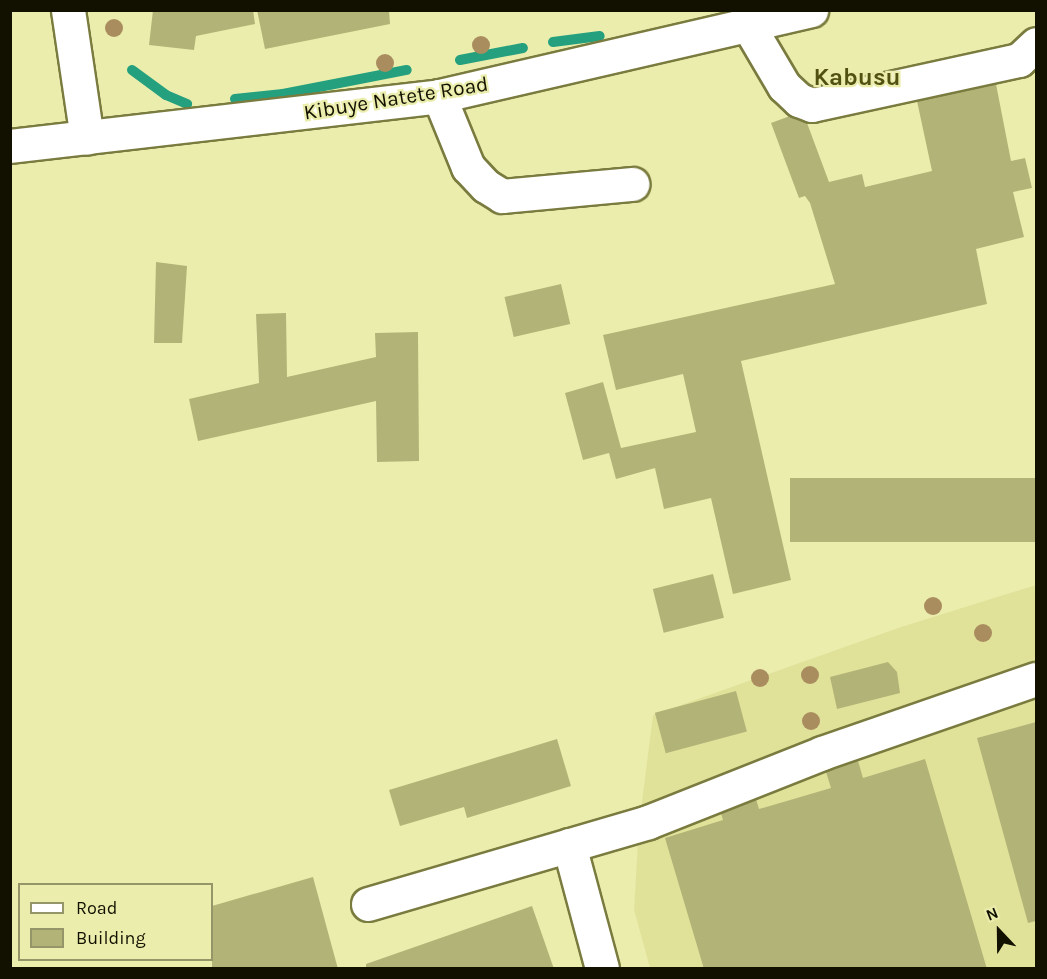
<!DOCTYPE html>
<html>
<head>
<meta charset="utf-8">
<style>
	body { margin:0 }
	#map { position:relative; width:1047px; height:979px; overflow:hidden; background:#ebedad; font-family:Karla,sans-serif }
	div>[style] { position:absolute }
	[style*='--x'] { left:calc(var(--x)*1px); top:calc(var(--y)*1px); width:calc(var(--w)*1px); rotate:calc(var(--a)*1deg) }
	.built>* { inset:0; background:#e1e29a }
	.stream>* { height:10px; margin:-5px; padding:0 5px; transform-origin:5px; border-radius:5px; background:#24a07e }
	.building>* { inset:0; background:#b2b376; transform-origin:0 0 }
	.roads { filter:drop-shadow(2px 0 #7a7b3f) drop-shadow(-2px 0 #7a7b3f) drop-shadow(0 2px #7a7b3f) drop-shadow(0 -2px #7a7b3f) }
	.minor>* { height:33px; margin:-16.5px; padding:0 16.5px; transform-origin:16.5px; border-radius:16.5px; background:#fff }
	.major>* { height:33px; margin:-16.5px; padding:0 16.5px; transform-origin:16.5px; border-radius:16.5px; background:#fff }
	.trees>* { width:18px; height:18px; margin:-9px; border-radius:50%; background:#aa8d5f }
	span { translate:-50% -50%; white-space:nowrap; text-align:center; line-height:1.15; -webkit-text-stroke:4.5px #ebedad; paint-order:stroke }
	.street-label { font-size:21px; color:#121100 }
	.quarter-label { font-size:24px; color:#515112; font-weight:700 }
	.frame { position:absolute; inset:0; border:12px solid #121100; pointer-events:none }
	.legend { position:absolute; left:18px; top:883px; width:195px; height:78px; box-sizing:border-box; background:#ebedad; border:2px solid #949568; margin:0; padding:8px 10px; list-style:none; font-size:18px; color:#121100 }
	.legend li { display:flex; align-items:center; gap:12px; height:30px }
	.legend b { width:30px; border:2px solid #949568 }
	.north { position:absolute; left:969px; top:901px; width:60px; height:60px; -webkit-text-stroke:4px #ebedad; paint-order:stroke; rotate:338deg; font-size:16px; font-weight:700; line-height:24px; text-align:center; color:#121100 }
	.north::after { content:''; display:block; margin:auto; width:21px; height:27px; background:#121100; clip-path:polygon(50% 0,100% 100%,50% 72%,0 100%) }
</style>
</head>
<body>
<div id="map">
	<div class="built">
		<div style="clip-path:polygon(1036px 585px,1036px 968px,650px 968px,634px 910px,639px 825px,653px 715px,901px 627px)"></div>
	</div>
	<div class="stream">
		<div style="--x:553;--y:42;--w:47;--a:-7.3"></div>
		<div style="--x:460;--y:60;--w:64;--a:-10.8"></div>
		<div style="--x:132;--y:70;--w:42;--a:36.3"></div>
		<div style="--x:166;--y:95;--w:23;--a:23"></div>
		<div style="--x:235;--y:99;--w:48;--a:-5.9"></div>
		<div style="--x:283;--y:94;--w:126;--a:-11"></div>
	</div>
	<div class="building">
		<div style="clip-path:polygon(153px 10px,253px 10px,255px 24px,196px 36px,194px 50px,149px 45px)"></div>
		<div style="clip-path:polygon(257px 10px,389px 10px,390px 24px,265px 49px)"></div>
		<div style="clip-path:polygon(996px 84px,1011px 161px,1025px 158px,1032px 188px,1013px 192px,1024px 237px,976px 249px,987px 304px,741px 361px,791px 580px,733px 594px,711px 498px,664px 509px,655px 468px,616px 479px,609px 453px,583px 460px,565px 393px,603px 382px,621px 448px,696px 432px,683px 374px,616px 390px,603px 335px,835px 284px,810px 203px,805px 196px,799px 198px,771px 123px,790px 116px,807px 123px,829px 182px,862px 174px,865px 187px,932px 171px,917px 101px)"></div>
		<div style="clip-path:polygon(156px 262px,187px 266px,182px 343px,154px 343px)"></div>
		<div style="left:561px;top:284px;width:41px;height:58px;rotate:77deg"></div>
		<div style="clip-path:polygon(286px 313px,287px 377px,376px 357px,375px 333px,418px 332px,419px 461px,377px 462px,376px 401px,198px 441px,189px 399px,259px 383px,256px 314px)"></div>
		<div style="left:1036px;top:478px;width:64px;height:246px;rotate:90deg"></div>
		<div style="left:713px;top:574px;width:45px;height:62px;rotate:76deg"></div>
		<div style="clip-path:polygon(888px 662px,897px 672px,900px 693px,837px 709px,830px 677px)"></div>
		<div style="left:736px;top:691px;width:42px;height:84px;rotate:75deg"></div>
		<div style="clip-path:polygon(1036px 722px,1036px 921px,1028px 923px,977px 738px)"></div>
		<div style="clip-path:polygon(557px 739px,571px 786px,467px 818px,464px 807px,400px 826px,389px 790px)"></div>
		<div style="clip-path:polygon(925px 759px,987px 969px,704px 969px,665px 838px,723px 820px,721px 813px,756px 799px,759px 809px,831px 788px,826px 772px,858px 761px,863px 778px)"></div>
		<div style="clip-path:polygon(313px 877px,338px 969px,212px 969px,212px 906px)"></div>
		<div style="clip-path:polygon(532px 906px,554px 969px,366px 969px,366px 964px)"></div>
	</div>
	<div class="roads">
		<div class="minor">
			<div style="--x:68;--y:10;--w:129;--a:81.6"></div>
			<div style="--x:748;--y:25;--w:71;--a:59.5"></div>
			<div style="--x:784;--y:86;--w:21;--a:43"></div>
			<div style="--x:799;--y:100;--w:14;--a:21"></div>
			<div style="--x:812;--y:105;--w:212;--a:-12.3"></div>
			<div style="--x:1019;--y:60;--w:23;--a:-43"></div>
			<div style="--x:439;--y:96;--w:77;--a:67.8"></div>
			<div style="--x:468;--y:167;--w:26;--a:47"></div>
			<div style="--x:486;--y:186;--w:19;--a:32"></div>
			<div style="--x:502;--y:196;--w:131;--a:-5.3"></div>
			<div style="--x:569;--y:845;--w:127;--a:75"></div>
			<div style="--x:368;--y:904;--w:292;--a:-16.3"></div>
			<div style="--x:648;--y:822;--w:187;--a:-21.6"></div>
			<div style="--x:822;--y:753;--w:226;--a:-19.1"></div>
		</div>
		<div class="major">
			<div style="--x:10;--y:146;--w:432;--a:-6.6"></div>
			<div style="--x:439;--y:96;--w:382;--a:-13"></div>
		</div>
	</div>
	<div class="trees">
		<div style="left:114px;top:28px"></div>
		<div style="left:481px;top:45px"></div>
		<div style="left:385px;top:63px"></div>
		<div style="left:933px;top:606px"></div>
		<div style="left:983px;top:633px"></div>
		<div style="left:810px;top:675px"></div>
		<div style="left:760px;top:678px"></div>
		<div style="left:811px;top:721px"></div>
	</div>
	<div class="street-label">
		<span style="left:396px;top:98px;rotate:-9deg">Kibuye Natete Road</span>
	</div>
	<div class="quarter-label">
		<span style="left:857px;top:78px">Kabusu</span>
	</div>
	<div class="frame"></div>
	<ul class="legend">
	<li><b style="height:8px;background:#fff"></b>Road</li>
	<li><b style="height:16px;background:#b2b376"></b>Building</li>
	</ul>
	<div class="north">N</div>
</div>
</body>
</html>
